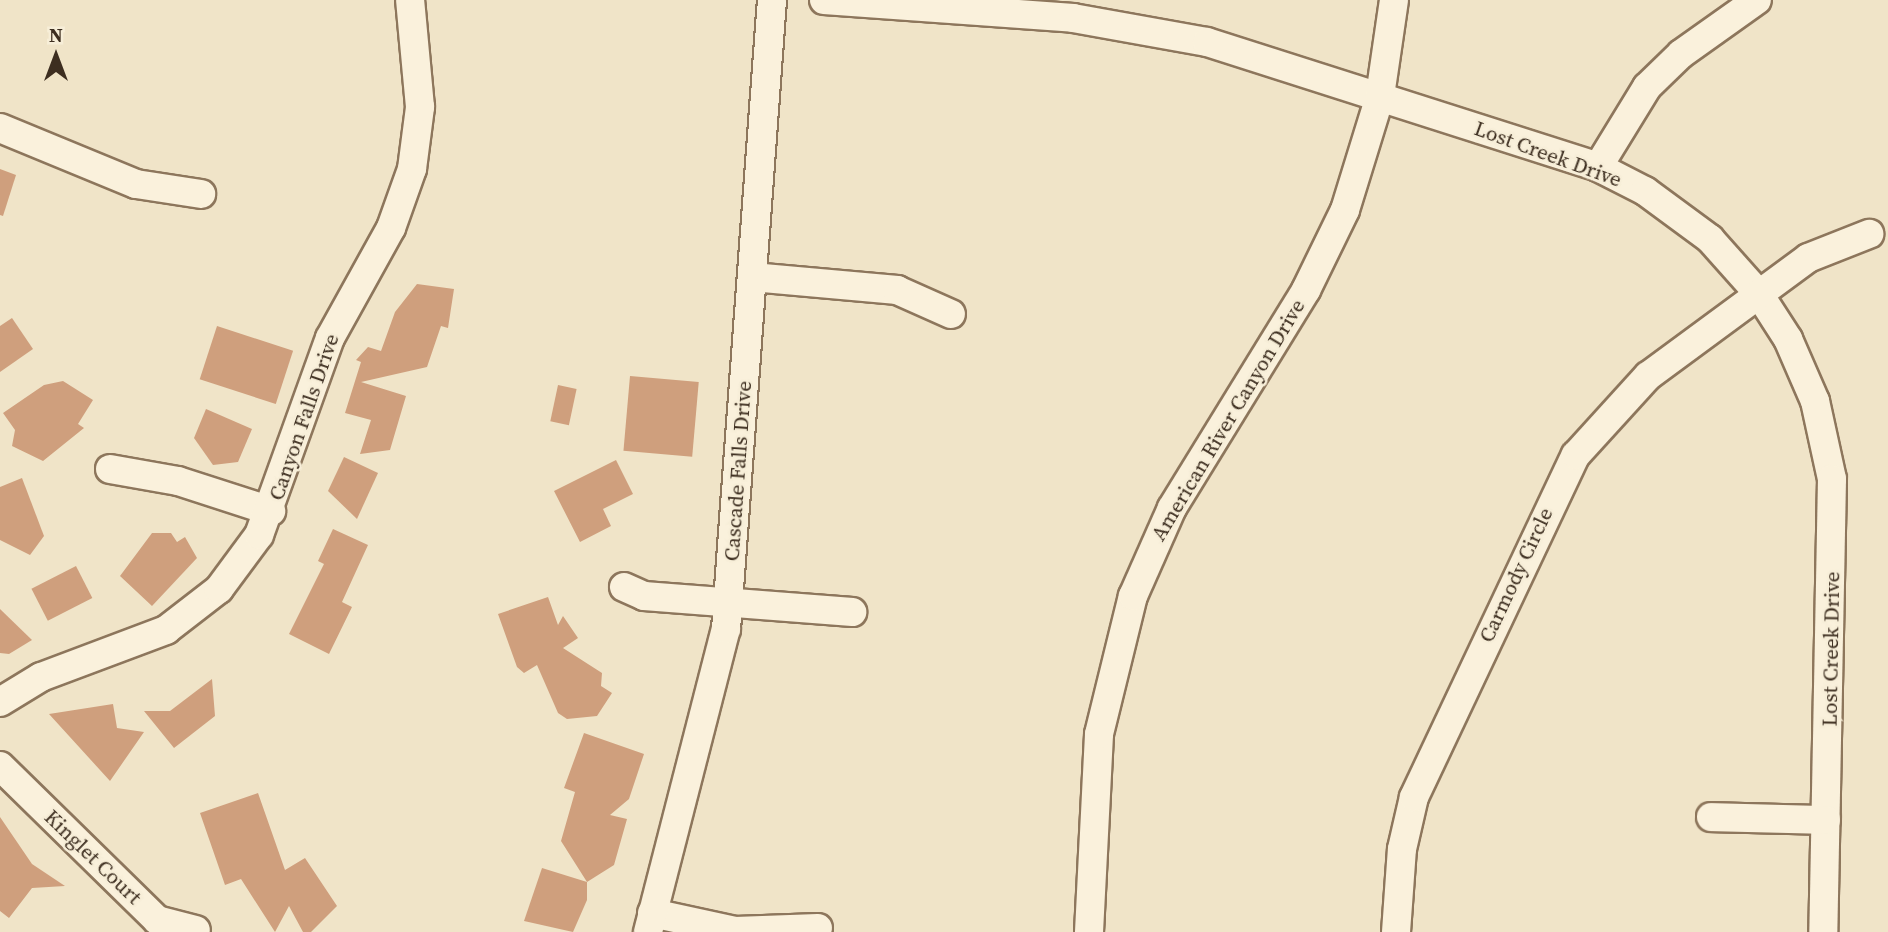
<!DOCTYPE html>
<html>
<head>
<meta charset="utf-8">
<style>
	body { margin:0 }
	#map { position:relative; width:1888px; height:932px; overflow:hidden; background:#f0e4c8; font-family:"Source Serif 4",serif }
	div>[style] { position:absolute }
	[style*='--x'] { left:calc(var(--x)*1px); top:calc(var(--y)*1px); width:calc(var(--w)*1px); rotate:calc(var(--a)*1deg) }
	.building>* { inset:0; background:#cf9f7d; transform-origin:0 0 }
	.roads { filter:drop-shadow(2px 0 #8d765c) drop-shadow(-2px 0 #8d765c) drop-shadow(0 2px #8d765c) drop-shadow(0 -2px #8d765c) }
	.minor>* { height:28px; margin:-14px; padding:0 14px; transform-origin:14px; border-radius:14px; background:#faf1dc }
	span { translate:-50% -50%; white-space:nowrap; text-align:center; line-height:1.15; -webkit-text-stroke:5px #f7eed8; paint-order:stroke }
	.street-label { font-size:21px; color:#3d2e20 }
	.north { position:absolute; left:21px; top:21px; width:70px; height:70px; -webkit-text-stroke:5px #f7eed8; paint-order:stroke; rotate:0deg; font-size:19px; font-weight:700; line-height:28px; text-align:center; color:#3d2e20 }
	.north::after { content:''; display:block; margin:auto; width:24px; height:32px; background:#3d2e20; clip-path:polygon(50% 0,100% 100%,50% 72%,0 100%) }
</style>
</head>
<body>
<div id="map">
	<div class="building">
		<div style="clip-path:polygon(0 169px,16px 175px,3px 216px,0 215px)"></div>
		<div style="clip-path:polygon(417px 284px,454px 289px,448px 328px,441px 326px,427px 367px,361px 382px,406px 396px,390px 450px,360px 454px,371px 420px,345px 413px,361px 362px,356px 360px,368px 347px,381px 351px,395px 312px)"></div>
		<div style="clip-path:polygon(12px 318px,33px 349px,0 372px,0 326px)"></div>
		<div style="left:217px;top:326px;width:80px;height:56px;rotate:18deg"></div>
		<div style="left:630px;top:376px;width:69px;height:75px;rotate:5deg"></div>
		<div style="clip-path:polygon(63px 381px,93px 400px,78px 424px,84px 428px,43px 461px,12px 446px,15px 430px,3px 413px,44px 385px)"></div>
		<div style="left:558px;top:385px;width:19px;height:37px;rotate:12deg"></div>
		<div style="clip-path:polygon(206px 409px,252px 429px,238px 462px,213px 465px,194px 438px)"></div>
		<div style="clip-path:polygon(344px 457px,378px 473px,357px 519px,328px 491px)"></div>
		<div style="clip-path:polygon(616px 460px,633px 494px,603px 509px,611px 526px,580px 542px,554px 491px)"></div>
		<div style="clip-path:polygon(22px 478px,44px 536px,30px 555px,0 540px,0 487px)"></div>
		<div style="clip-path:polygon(333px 529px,368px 545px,342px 602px,352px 607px,329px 654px,289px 634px,324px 564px,318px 561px)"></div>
		<div style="clip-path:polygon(152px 533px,171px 533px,177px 542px,185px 537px,197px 558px,152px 606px,120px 576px)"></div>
		<div style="left:76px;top:566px;width:36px;height:50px;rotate:63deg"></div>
		<div style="clip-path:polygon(548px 597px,558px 625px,563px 616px,578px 638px,563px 648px,602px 673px,601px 686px,612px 693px,597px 716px,567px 719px,558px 713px,537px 665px,524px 673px,517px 667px,498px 614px)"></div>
		<div style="clip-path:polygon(0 609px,32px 640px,9px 654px,0 653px)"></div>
		<div style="clip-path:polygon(212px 679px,215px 716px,174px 748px,144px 711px,170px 711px)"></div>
		<div style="clip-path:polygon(113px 704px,117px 728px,144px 732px,110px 781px,49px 714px)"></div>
		<div style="clip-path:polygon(584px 733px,644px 754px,629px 799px,610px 815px,627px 819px,614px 865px,587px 882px,561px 841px,575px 792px,564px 788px)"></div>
		<div style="clip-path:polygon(258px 793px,285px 870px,305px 858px,337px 906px,311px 932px,303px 932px,289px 906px,275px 932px,241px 879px,225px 885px,200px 813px)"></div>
		<div style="clip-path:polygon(0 817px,32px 864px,65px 886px,32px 888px,9px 918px,0 911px)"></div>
		<div style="clip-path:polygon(542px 868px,587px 882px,587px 900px,573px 932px,524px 921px)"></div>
	</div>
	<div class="roads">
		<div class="minor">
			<div style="--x:824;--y:0;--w:250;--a:4.1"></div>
			<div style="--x:1073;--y:18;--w:136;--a:10.2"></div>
			<div style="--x:1207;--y:42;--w:410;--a:17.7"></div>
			<div style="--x:1598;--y:167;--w:53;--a:27.1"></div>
			<div style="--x:1645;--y:191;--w:81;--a:36.4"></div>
			<div style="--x:1710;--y:239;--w:74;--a:48.3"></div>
			<div style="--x:1759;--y:294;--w:54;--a:57.2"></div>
			<div style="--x:1788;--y:339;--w:68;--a:66.5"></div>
			<div style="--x:1815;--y:401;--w:80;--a:77.7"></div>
			<div style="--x:1832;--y:479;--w:453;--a:91.1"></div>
			<div style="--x:0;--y:128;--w:147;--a:22.4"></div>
			<div style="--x:136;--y:184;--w:66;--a:8.7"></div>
			<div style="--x:1598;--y:167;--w:94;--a:-58.5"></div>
			<div style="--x:1647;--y:87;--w:47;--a:-44.1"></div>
			<div style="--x:1681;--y:54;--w:93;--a:-35.4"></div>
			<div style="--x:752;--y:277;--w:146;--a:5.1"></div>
			<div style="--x:897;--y:290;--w:59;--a:24"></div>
			<div style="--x:110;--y:469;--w:69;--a:10"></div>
			<div style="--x:178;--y:481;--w:98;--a:17.9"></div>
			<div style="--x:624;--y:587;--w:22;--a:24"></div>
			<div style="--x:644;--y:596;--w:209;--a:4.4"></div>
			<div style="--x:0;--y:702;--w:48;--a:-31.4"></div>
			<div style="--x:41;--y:677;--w:134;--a:-20.6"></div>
			<div style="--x:166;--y:630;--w:67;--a:-37.7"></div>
			<div style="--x:219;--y:589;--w:67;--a:-53.5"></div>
			<div style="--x:259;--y:535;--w:209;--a:-70.2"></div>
			<div style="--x:330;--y:338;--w:126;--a:-61"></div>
			<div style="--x:391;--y:228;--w:63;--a:-70.4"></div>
			<div style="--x:412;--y:169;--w:63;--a:-82.6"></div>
			<div style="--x:420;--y:107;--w:107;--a:-95.3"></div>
			<div style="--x:0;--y:766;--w:220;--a:44.4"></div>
			<div style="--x:157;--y:920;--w:40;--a:14.4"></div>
			<div style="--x:1711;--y:817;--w:115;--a:1.5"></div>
			<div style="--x:652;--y:913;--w:85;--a:12.2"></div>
			<div style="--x:735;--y:931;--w:83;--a:-2.1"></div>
			<div style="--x:648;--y:932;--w:313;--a:-75.6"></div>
			<div style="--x:726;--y:629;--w:631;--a:-85.82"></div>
			<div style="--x:1089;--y:932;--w:198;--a:-87.1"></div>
			<div style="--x:1099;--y:734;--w:142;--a:-76.2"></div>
			<div style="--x:1133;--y:596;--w:96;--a:-66.1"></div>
			<div style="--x:1172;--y:508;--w:256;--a:-58.4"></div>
			<div style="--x:1306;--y:290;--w:89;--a:-64"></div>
			<div style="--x:1345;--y:210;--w:119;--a:-72.9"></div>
			<div style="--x:1380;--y:96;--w:97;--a:-81.7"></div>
			<div style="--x:1396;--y:932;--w:83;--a:-85.9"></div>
			<div style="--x:1402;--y:849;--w:53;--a:-77"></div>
			<div style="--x:1414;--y:797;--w:378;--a:-64.7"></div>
			<div style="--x:1576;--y:455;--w:107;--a:-47.7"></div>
			<div style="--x:1648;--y:376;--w:199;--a:-36.4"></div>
			<div style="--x:1808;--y:258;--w:66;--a:-21.5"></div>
		</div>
	</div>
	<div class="street-label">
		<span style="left:1548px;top:154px;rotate:20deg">Lost Creek Drive</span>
		<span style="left:304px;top:417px;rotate:-71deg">Canyon Falls Drive</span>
		<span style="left:1228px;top:420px;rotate:-59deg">American River Canyon Drive</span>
		<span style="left:738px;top:471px;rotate:-86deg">Cascade Falls Drive</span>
		<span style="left:1516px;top:575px;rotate:-65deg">Carmody Circle</span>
		<span style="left:1831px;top:649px;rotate:-89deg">Lost Creek Drive</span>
		<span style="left:93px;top:857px;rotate:44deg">Kinglet Court</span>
	</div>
	<div class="north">N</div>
</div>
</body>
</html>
